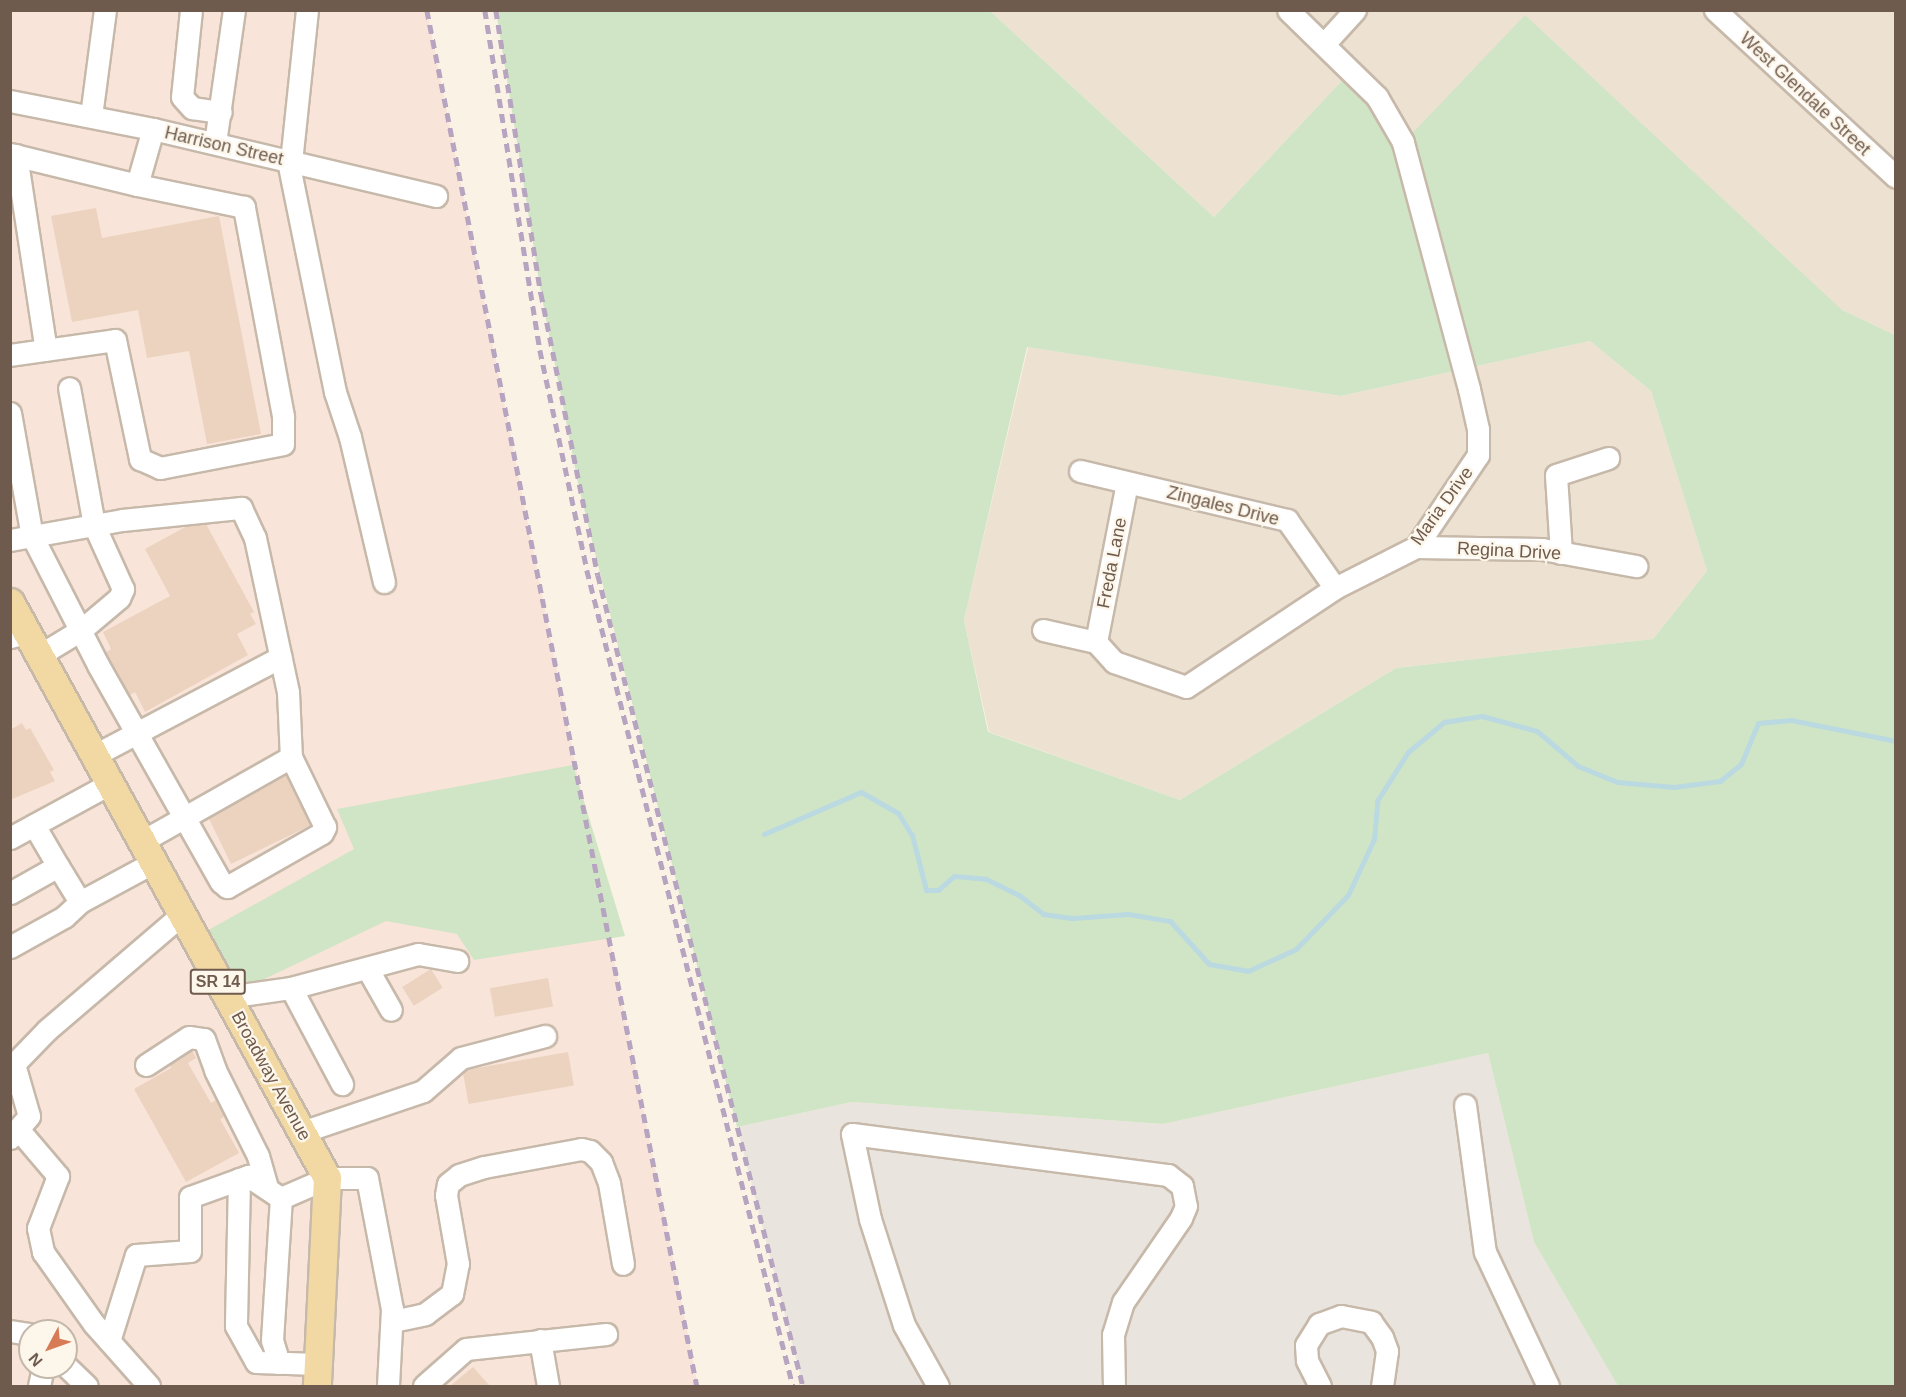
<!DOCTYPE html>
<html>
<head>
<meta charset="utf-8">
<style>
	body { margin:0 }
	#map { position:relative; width:1906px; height:1397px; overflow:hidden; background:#faf2e4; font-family:Arial,sans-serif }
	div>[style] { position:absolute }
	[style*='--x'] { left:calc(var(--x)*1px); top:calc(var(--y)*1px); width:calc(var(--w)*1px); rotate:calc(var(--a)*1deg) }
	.residential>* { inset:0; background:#ede2d2 }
	.commercial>* { inset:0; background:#f9e4d9 }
	.industrial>* { inset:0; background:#eae4de }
	.green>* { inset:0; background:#d0e5c5 }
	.stream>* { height:5px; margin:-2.5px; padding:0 2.5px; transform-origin:2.5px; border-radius:2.5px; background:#bbd9e1 }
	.building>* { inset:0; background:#ecd3bf; transform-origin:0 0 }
	.roads { filter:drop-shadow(2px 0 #c7b9aa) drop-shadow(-2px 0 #c7b9aa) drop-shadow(0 2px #c7b9aa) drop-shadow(0 -2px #c7b9aa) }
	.minor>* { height:21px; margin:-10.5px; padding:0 10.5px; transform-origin:10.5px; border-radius:10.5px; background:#fff }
	.major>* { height:27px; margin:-13.5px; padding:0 13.5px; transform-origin:13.5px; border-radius:13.5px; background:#f2d9a3 }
	.rail>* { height:4.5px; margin-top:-2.25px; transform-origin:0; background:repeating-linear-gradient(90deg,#b6a4c1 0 9px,transparent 0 15px) }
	span { translate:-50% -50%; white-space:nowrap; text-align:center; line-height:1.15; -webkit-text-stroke:4.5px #fdf6ea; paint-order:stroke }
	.shield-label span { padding:2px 4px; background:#fdf6ea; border:2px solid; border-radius:4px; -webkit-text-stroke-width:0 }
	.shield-label { font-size:16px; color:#6f5b4d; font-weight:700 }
	.street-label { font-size:18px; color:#6f5b4d }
	.frame { position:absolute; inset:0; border:12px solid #6f5b4d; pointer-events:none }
	.north { position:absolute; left:18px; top:1319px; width:60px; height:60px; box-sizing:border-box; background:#fdf6ea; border:2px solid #c4b8ab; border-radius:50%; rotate:229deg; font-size:16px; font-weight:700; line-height:24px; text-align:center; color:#6f5b4d }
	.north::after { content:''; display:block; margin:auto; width:21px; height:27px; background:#d77a56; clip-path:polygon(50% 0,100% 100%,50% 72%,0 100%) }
</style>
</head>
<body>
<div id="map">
	<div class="residential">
		<div style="clip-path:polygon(990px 11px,1895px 11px,1895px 335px,1842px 310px,1403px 142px,1351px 71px,1214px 217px)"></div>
		<div style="clip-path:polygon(1590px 341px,1651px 391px,1707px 571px,1653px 639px,1396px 668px,1180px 800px,989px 732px,964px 620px,1028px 347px,1341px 396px)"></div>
	</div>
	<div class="commercial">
		<div style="clip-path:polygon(evenodd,10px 11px,427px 11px,698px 1386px,11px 1386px,10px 11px,30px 1331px,66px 1331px,66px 1367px,30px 1367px,30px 1331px)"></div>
	</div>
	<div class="industrial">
		<div style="clip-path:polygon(1488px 1053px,1534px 1242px,1618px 1386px,803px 1386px,737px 1127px,852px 1102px,1163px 1124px)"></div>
	</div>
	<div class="green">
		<div style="clip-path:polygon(evenodd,496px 11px,990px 11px,1214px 217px,1351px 71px,1404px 142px,1525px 15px,1842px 310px,1895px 335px,1895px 1386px,1618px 1386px,1534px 1242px,1488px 1053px,1163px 1124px,852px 1102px,737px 1127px,579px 488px,541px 293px,496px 11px,1590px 341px,1651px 391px,1707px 571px,1653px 639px,1396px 668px,1180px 800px,988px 732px,964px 620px,1027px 347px,1341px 396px,1590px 341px)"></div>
		<div style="clip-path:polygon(573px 765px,625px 936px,474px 960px,457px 934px,386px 921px,227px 997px,194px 938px,354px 849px,337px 809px)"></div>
	</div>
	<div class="stream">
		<div style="--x:764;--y:834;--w:106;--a:-23.4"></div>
		<div style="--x:861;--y:792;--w:43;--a:29.6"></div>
		<div style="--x:898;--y:813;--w:26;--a:58"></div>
		<div style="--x:912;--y:835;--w:57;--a:75.7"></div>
		<div style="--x:926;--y:890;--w:12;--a:0"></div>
		<div style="--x:938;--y:890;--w:21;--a:-41"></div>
		<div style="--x:954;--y:876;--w:32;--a:5"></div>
		<div style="--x:986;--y:879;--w:37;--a:26"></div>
		<div style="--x:1019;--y:895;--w:31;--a:38"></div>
		<div style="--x:1043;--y:914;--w:30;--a:8"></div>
		<div style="--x:1073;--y:918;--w:55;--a:-4.2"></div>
		<div style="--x:1128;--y:914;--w:43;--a:9.5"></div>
		<div style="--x:1170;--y:921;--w:58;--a:47.8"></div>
		<div style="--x:1209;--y:964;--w:40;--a:10"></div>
		<div style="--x:1248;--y:971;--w:53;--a:-24.6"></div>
		<div style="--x:1296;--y:949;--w:75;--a:-46.1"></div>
		<div style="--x:1348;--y:895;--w:62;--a:-65.1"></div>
		<div style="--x:1374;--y:839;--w:38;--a:-85"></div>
		<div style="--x:1377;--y:801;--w:58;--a:-57.7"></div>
		<div style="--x:1408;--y:752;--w:47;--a:-39.8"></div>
		<div style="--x:1444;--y:722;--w:38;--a:-9"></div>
		<div style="--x:1482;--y:716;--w:57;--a:15.3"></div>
		<div style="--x:1537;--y:731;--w:54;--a:40.5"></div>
		<div style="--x:1578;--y:766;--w:42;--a:22.3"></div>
		<div style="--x:1617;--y:782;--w:57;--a:5"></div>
		<div style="--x:1674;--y:787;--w:46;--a:-7.4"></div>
		<div style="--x:1720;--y:781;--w:27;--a:-39"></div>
		<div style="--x:1741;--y:764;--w:44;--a:-67.5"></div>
		<div style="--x:1758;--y:723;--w:33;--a:-5"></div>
		<div style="--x:1791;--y:720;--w:107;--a:11.3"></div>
	</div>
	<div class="building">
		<div style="clip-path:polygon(96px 208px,102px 238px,219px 216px,261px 434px,207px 444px,189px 351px,147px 358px,138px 310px,72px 322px,51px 216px)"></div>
		<div style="clip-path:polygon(206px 524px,254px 612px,250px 614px,256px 624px,237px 634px,248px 655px,145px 712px,135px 692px,130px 695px,109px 659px,106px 652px,111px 649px,103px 632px,170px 596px,145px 549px,187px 526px)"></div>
		<div style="clip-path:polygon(22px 723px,26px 730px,30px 728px,54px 770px,50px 772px,55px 781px,10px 800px,10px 730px)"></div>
		<div style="left:286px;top:776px;width:55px;height:88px;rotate:64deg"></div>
		<div style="left:431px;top:969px;width:22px;height:34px;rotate:58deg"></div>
		<div style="left:548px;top:978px;width:29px;height:59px;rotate:80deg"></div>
		<div style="clip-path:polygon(192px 1050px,196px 1058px,188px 1063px,211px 1103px,216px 1100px,224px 1117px,220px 1119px,239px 1153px,186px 1182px,134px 1089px,171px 1068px,170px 1065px)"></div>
		<div style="left:568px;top:1052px;width:34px;height:107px;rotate:80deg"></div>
		<div style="clip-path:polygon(473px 1367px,490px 1386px,450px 1386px)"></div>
	</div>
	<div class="roads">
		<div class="minor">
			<div style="--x:191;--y:10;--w:87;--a:95.9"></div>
			<div style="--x:182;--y:97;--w:15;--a:48"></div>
			<div style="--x:192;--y:108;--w:29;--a:8"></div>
			<div style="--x:1715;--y:10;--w:246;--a:42.7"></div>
			<div style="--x:1324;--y:44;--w:46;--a:-47.6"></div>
			<div style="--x:10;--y:101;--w:146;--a:11.1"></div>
			<div style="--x:153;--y:129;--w:291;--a:13.3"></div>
			<div style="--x:91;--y:116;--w:107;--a:-82.5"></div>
			<div style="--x:215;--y:143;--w:134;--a:-81.9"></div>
			<div style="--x:10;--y:154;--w:131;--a:13.7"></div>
			<div style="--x:16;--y:155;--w:197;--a:81.3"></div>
			<div style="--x:288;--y:161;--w:236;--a:78.5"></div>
			<div style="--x:335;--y:392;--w:47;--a:71.6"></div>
			<div style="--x:350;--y:437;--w:149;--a:76.8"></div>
			<div style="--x:291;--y:162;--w:153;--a:-84"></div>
			<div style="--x:10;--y:355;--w:106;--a:-8.1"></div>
			<div style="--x:115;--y:340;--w:122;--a:78.1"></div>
			<div style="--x:140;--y:459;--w:22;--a:24"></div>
			<div style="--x:160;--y:468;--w:125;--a:-11"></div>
			<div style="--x:283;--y:444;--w:28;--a:-90"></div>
			<div style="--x:283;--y:416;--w:213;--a:-100.6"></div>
			<div style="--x:244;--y:207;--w:109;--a:-168.4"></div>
			<div style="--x:137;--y:185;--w:58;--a:-74.1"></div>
			<div style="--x:10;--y:413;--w:125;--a:79.9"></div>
			<div style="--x:32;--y:536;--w:145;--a:62.9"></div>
			<div style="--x:98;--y:665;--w:249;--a:60.5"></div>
			<div style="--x:221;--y:882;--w:8;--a:40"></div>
			<div style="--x:227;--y:887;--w:109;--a:-29.6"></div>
			<div style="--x:322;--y:833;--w:7;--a:-63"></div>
			<div style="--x:325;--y:827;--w:78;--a:-115.9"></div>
			<div style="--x:1080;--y:471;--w:213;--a:13.3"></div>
			<div style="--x:1287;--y:520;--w:83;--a:54.8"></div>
			<div style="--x:10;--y:540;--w:114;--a:-10.1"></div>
			<div style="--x:122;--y:520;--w:120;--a:-5.8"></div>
			<div style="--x:241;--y:508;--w:33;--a:65"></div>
			<div style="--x:255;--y:538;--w:157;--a:77.9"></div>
			<div style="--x:288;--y:692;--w:65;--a:87.4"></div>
			<div style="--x:291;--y:757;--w:172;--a:150.5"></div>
			<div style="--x:1416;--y:547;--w:126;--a:0.9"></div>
			<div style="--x:1542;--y:549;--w:96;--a:10.3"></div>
			<div style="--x:1561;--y:553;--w:78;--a:-93.7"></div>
			<div style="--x:1556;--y:475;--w:55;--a:-18.1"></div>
			<div style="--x:1043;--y:630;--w:54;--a:12.8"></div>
			<div style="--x:1096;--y:642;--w:27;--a:48"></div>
			<div style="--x:1114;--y:662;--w:76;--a:19.1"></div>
			<div style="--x:1186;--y:687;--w:179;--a:-33.6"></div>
			<div style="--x:1335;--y:588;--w:91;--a:-26.8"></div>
			<div style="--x:1416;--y:547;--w:111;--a:-56"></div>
			<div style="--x:1478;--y:455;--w:26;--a:-90"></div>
			<div style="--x:1478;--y:429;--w:41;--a:-102.7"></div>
			<div style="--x:1469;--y:389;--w:256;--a:-105"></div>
			<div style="--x:1403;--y:142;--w:52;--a:-120"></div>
			<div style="--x:1377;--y:97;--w:124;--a:-135.7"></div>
			<div style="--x:10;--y:637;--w:16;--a:-15"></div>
			<div style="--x:1096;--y:642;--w:162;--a:-79"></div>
			<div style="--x:38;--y:656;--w:50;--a:-31.2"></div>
			<div style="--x:81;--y:630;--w:50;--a:-40.1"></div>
			<div style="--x:119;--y:598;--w:10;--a:-66"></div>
			<div style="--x:123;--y:589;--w:70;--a:-114.4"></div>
			<div style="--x:94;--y:525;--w:139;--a:-100.3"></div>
			<div style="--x:93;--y:756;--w:212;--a:-27.8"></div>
			<div style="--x:34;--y:825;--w:48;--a:59.7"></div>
			<div style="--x:10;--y:838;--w:113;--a:-28.6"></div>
			<div style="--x:10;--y:893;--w:55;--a:-29.4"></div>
			<div style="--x:58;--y:866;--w:42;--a:58.6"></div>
			<div style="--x:10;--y:947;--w:62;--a:-29.1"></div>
			<div style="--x:64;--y:917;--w:22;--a:-43"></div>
			<div style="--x:80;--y:902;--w:82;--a:-28.4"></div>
			<div style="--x:367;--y:968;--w:48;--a:60.3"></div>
			<div style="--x:291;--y:988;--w:109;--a:62"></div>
			<div style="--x:227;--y:997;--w:65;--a:-8"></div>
			<div style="--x:291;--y:988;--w:131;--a:-15"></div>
			<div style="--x:418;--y:954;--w:40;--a:10"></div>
			<div style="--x:146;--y:1065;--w:51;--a:-33.1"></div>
			<div style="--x:189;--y:1037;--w:15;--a:8"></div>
			<div style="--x:204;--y:1039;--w:33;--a:70"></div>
			<div style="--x:215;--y:1070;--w:96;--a:63.4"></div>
			<div style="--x:258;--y:1156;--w:33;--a:74"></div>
			<div style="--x:1465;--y:1105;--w:148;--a:82.3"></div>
			<div style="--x:1485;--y:1252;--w:148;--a:64.8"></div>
			<div style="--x:18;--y:1129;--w:62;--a:49.6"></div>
			<div style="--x:58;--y:1176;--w:56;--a:111"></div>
			<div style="--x:38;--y:1228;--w:25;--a:78"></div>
			<div style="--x:43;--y:1252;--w:88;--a:54.7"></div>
			<div style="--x:94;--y:1324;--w:83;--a:48.4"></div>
			<div style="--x:302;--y:1132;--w:128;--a:-18.7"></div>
			<div style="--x:423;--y:1091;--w:50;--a:-41"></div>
			<div style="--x:461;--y:1058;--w:87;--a:-14.7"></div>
			<div style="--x:10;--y:1138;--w:29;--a:-49"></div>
			<div style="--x:29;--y:1116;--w:54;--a:-106.1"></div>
			<div style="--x:14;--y:1064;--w:47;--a:-45.9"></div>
			<div style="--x:47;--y:1030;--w:177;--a:-40.6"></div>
			<div style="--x:239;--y:1179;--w:147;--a:91.2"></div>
			<div style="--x:236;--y:1326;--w:41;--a:60.9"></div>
			<div style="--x:256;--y:1362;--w:62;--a:1.8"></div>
			<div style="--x:393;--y:1321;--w:33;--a:-12"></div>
			<div style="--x:425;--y:1314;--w:34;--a:-37"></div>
			<div style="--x:452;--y:1294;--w:31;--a:-79"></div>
			<div style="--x:458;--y:1264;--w:70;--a:-99.9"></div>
			<div style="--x:446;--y:1195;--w:11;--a:-80"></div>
			<div style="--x:448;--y:1184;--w:14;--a:-39"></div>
			<div style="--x:459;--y:1175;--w:26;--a:-18"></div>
			<div style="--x:484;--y:1167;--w:99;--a:-10.5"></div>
			<div style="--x:581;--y:1149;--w:9;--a:13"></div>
			<div style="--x:590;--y:1151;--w:16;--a:45"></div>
			<div style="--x:601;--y:1162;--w:22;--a:69"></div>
			<div style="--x:609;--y:1183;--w:82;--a:80.2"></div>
			<div style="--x:10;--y:1331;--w:20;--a:9"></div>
			<div style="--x:540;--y:1340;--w:47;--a:80.1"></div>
			<div style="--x:109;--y:1341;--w:90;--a:-72.6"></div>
			<div style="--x:136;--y:1255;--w:54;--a:-4.2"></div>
			<div style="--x:190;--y:1251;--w:54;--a:-90"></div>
			<div style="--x:190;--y:1197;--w:62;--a:-19.9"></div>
			<div style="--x:248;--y:1176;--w:40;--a:34"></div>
			<div style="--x:281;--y:1198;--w:50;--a:-23.5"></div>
			<div style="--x:327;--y:1178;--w:40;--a:0"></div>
			<div style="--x:367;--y:1178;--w:133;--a:79.2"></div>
			<div style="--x:392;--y:1309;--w:77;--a:93"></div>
			<div style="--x:279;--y:1363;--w:24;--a:-107"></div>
			<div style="--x:272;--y:1340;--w:142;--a:-86.4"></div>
			<div style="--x:66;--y:1366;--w:29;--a:44"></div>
			<div style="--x:39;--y:1386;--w:19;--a:-78"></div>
			<div style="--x:424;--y:1386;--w:56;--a:-41.4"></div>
			<div style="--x:466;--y:1349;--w:141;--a:-6.1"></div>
			<div style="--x:938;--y:1386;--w:70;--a:-119.1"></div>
			<div style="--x:904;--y:1325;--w:111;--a:-107.8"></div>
			<div style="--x:870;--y:1219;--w:87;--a:-102"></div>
			<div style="--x:852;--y:1134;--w:319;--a:7.4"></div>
			<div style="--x:1168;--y:1175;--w:18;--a:38"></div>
			<div style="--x:1182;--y:1186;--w:20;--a:79"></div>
			<div style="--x:1186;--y:1206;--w:13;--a:113"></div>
			<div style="--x:1181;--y:1218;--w:102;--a:124.6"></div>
			<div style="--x:1123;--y:1302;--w:34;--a:107"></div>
			<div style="--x:1113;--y:1335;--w:51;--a:88.9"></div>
			<div style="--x:1320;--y:1386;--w:29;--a:-117"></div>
			<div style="--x:1307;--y:1360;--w:15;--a:-94"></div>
			<div style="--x:1306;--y:1345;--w:25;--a:-58"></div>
			<div style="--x:1319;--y:1324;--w:23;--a:-20"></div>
			<div style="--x:1341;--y:1316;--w:31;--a:11"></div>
			<div style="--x:1371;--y:1322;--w:19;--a:54"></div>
			<div style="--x:1382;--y:1337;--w:15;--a:70"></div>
			<div style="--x:1387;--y:1351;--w:35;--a:98"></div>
		</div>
		<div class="major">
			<div style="--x:10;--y:602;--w:657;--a:61.17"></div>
			<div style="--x:327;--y:1178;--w:208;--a:92.8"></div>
		</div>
	</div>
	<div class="rail">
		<div style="--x:427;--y:10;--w:1402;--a:78.9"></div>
		<div style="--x:485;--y:10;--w:344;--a:80.8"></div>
		<div style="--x:540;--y:350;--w:225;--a:77.9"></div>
		<div style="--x:587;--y:570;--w:842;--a:75.83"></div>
		<div style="--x:496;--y:10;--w:287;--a:81"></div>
		<div style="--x:541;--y:293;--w:288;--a:78.6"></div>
		<div style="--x:598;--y:575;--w:837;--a:75.81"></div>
	</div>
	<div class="shield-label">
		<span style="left:218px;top:982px">SR 14</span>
	</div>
	<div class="street-label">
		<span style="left:1805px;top:94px;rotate:43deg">West Glendale Street</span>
		<span style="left:224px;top:146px;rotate:13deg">Harrison Street</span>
		<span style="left:1223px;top:506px;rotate:14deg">Zingales Drive</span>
		<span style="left:1442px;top:506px;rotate:-54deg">Maria Drive</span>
		<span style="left:1509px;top:551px;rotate:3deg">Regina Drive</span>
		<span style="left:1112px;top:563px;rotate:-79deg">Freda Lane</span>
		<span style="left:271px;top:1076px;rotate:61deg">Broadway Avenue</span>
	</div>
	<div class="frame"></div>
	<div class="north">N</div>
</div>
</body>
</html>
